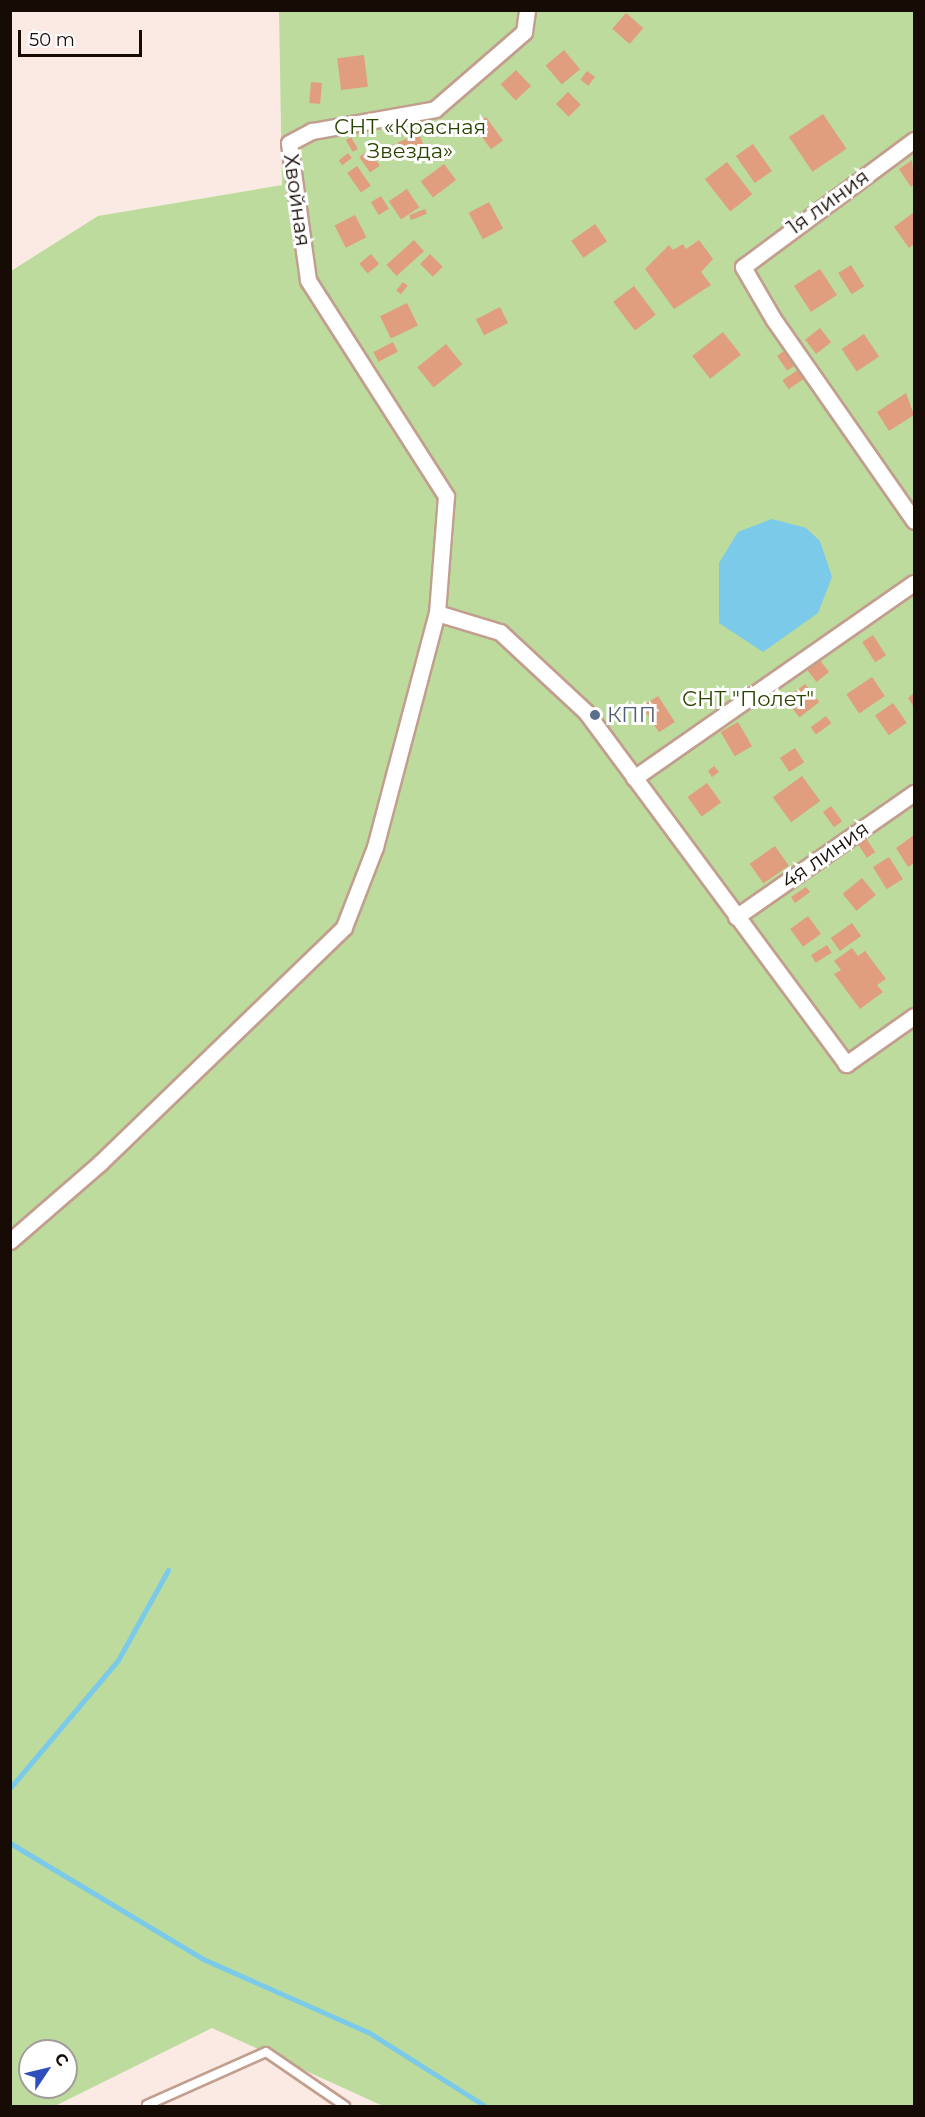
<!DOCTYPE html>
<html>
<head>
<meta charset="utf-8">
<style>
	body { margin:0 }
	#map { position:relative; width:925px; height:2117px; overflow:hidden; background:#faeae3; font-family:Montserrat,sans-serif }
	div>[style] { position:absolute }
	[style*='--x'] { left:calc(var(--x)*1px); top:calc(var(--y)*1px); width:calc(var(--w)*1px); rotate:calc(var(--a)*1deg) }
	.green>* { inset:0; background:#bcdb9d }
	.water>* { inset:0; background:#7bcaea }
	.stream>* { height:5px; margin:-2.5px; padding:0 2.5px; transform-origin:2.5px; border-radius:2.5px; background:#7bcaea }
	.building>* { inset:0; background:#e09e7f; transform-origin:0 0 }
	.roads { filter:drop-shadow(2px 0 #c29e8e) drop-shadow(-2px 0 #c29e8e) drop-shadow(0 2px #c29e8e) drop-shadow(0 -2px #c29e8e) }
	.service>* { height:8px; margin:-4px; padding:0 4px; transform-origin:4px; border-radius:4px; background:#fff }
	.minor>* { height:15px; margin:-7.5px; padding:0 7.5px; transform-origin:7.5px; border-radius:7.5px; background:#fff }
	.dots>* { width:16px; height:16px; translate:-50% -50%; box-sizing:border-box; border:3px solid #fff; border-radius:50% }
	span { translate:-50% -50%; white-space:nowrap; text-align:center; line-height:1.15; -webkit-text-stroke:6px #fff; paint-order:stroke }
	.park-label { font-size:21px; color:#2a4400 }
	.street-label { font-size:21px; color:#170b06 }
	.service-label { font-size:21px; color:#4e5e75 }
	.left { translate:0 -50%; text-align:left }
	.frame { position:absolute; inset:0; border:12px solid #170b06; pointer-events:none }
	.north { position:absolute; left:18px; top:2039px; width:60px; height:60px; box-sizing:border-box; background:#fff; border:2px solid #a29d9b; border-radius:50%; rotate:55deg; font-size:16px; font-weight:700; line-height:24px; text-align:center; color:#170b06 }
	.north::after { content:''; display:block; margin:auto; width:21px; height:27px; background:#2f4ebe; clip-path:polygon(50% 0,100% 100%,50% 72%,0 100%) }
	.scale { position:absolute; left:18px; top:30px; width:124px; height:27px; box-sizing:border-box; border:3px solid #170b06; border-top:0; padding-left:8px; font-size:18px; line-height:21px; white-space:nowrap; color:#170b06; -webkit-text-stroke:4px #fff; paint-order:stroke }
</style>
</head>
<body>
<div id="map">
	<div class="green">
		<div style="clip-path:polygon(evenodd,279px 11px,914px 11px,914px 2106px,383px 2106px,212px 2028px,55px 2106px,11px 2106px,11px 271px,98px 216px,282px 185px,279px 11px,30px 2051px,66px 2051px,66px 2087px,30px 2087px,30px 2051px)"></div>
	</div>
	<div class="water">
		<div style="clip-path:polygon(772px 519px,806px 528px,820px 541px,832px 577px,818px 613px,763px 652px,719px 623px,719px 563px,738px 532px)"></div>
	</div>
	<div class="stream">
		<div style="--x:10;--y:1788;--w:167;--a:-49.8"></div>
		<div style="--x:118;--y:1660;--w:103;--a:-60.9"></div>
		<div style="--x:10;--y:1843;--w:225;--a:31"></div>
		<div style="--x:203;--y:1959;--w:180;--a:23.9"></div>
		<div style="--x:368;--y:2032;--w:138;--a:32.3"></div>
	</div>
	<div class="building">
		<div style="left:626px;top:13px;width:23px;height:21px;rotate:41deg"></div>
		<div style="left:564px;top:50px;width:25px;height:24px;rotate:50deg"></div>
		<div style="left:364px;top:55px;width:32px;height:27px;rotate:83deg"></div>
		<div style="left:516px;top:70px;width:22px;height:21px;rotate:47deg"></div>
		<div style="left:587px;top:71px;width:10px;height:11px;rotate:37deg"></div>
		<div style="left:311px;top:82px;width:11px;height:21px;rotate:5deg"></div>
		<div style="left:568px;top:92px;width:18px;height:17px;rotate:45deg"></div>
		<div style="left:823px;top:114px;width:42px;height:41px;rotate:56deg"></div>
		<div style="left:486px;top:117px;width:29px;height:15px;rotate:54deg"></div>
		<div style="left:419px;top:134px;width:16px;height:23px;rotate:68deg"></div>
		<div style="left:351px;top:137px;width:14px;height:6px;rotate:60deg"></div>
		<div style="left:753px;top:144px;width:33px;height:21px;rotate:55deg"></div>
		<div style="left:369px;top:150px;width:19px;height:12px;rotate:55deg"></div>
		<div style="left:348px;top:153px;width:6px;height:12px;rotate:51deg"></div>
		<div style="clip-path:polygon(912px 160px,914px 184px,911px 187px,899px 169px)"></div>
		<div style="left:727px;top:162px;width:41px;height:28px;rotate:52deg"></div>
		<div style="left:444px;top:164px;width:20px;height:29px;rotate:53deg"></div>
		<div style="left:357px;top:166px;width:24px;height:12px;rotate:55deg"></div>
		<div style="left:407px;top:189px;width:22px;height:22px;rotate:56deg"></div>
		<div style="left:381px;top:196px;width:15px;height:12px;rotate:58deg"></div>
		<div style="left:489px;top:202px;width:30px;height:23px;rotate:62deg"></div>
		<div style="left:425px;top:209px;width:5px;height:17px;rotate:68deg"></div>
		<div style="clip-path:polygon(914px 212px,914px 244px,909px 248px,894px 227px)"></div>
		<div style="left:355px;top:215px;width:25px;height:23px;rotate:63deg"></div>
		<div style="left:595px;top:224px;width:21px;height:29px;rotate:55deg"></div>
		<div style="left:414px;top:240px;width:15px;height:37px;rotate:48deg"></div>
		<div style="clip-path:polygon(699px 240px,713px 259px,701px 272px,711px 285px,674px 309px,645px 269px,669px 245px,673px 250px,683px 244px,686px 249px)"></div>
		<div style="left:371px;top:254px;width:13px;height:15px;rotate:51deg"></div>
		<div style="left:430px;top:254px;width:18px;height:14px;rotate:45deg"></div>
		<div style="left:851px;top:265px;width:25px;height:15px;rotate:58deg"></div>
		<div style="left:820px;top:269px;width:31px;height:31px;rotate:57deg"></div>
		<div style="left:403px;top:282px;width:6px;height:11px;rotate:39deg"></div>
		<div style="left:634px;top:286px;width:36px;height:26px;rotate:53deg"></div>
		<div style="left:407px;top:303px;width:25px;height:30px;rotate:64deg"></div>
		<div style="left:500px;top:307px;width:18px;height:27px;rotate:63deg"></div>
		<div style="left:820px;top:328px;width:18px;height:19px;rotate:52deg"></div>
		<div style="left:723px;top:332px;width:29px;height:39px;rotate:52deg"></div>
		<div style="left:864px;top:334px;width:27px;height:27px;rotate:56deg"></div>
		<div style="left:393px;top:342px;width:11px;height:22px;rotate:63deg"></div>
		<div style="left:446px;top:344px;width:26px;height:37px;rotate:51deg"></div>
		<div style="left:787px;top:349px;width:18px;height:12px;rotate:56deg"></div>
		<div style="left:799px;top:369px;width:11px;height:20px;rotate:56deg"></div>
		<div style="clip-path:polygon(906px 393px,914px 415px,889px 431px,877px 412px)"></div>
		<div style="left:873px;top:635px;width:24px;height:13px;rotate:57deg"></div>
		<div style="left:815px;top:654px;width:23px;height:16px;rotate:52deg"></div>
		<div style="left:872px;top:677px;width:23px;height:31px;rotate:56deg"></div>
		<div style="left:805px;top:684px;width:23px;height:25px;rotate:52deg"></div>
		<div style="clip-path:polygon(914px 693px,914px 707px,908px 698px)"></div>
		<div style="left:658px;top:696px;width:31px;height:19px;rotate:57deg"></div>
		<div style="left:893px;top:703px;width:24px;height:22px;rotate:55deg"></div>
		<div style="left:826px;top:716px;width:9px;height:19px;rotate:54deg"></div>
		<div style="left:738px;top:722px;width:28px;height:20px;rotate:60deg"></div>
		<div style="left:795px;top:748px;width:17px;height:18px;rotate:57deg"></div>
		<div style="clip-path:polygon(714px 766px,719px 772px,712px 777px,708px 771px)"></div>
		<div style="left:802px;top:776px;width:31px;height:36px;rotate:54deg"></div>
		<div style="left:707px;top:783px;width:24px;height:24px;rotate:54deg"></div>
		<div style="left:831px;top:806px;width:19px;height:10px;rotate:54deg"></div>
		<div style="clip-path:polygon(914px 835px,914px 863px,908px 867px,896px 848px)"></div>
		<div style="left:866px;top:838px;width:17px;height:10px;rotate:57deg"></div>
		<div style="left:775px;top:846px;width:24px;height:31px;rotate:55deg"></div>
		<div style="left:889px;top:857px;width:26px;height:19px;rotate:58deg"></div>
		<div style="left:862px;top:878px;width:22px;height:25px;rotate:51deg"></div>
		<div style="clip-path:polygon(806px 887px,810px 892px,795px 903px,791px 897px)"></div>
		<div style="left:808px;top:916px;width:22px;height:22px;rotate:54deg"></div>
		<div style="left:852px;top:923px;width:16px;height:26px;rotate:55deg"></div>
		<div style="left:827px;top:945px;width:9px;height:19px;rotate:58deg"></div>
		<div style="clip-path:polygon(852px 948px,858px 956px,865px 951px,886px 979px,877px 985px,883px 992px,860px 1009px,834px 974px,841px 970px,834px 961px)"></div>
	</div>
	<div class="roads">
		<div class="service">
			<div style="--x:147;--y:2105;--w:130;--a:-24"></div>
			<div style="--x:266;--y:2052;--w:96;--a:34.4"></div>
		</div>
		<div class="minor">
			<div style="--x:914;--y:140;--w:213;--a:143.4"></div>
			<div style="--x:743;--y:267;--w:61;--a:59.7"></div>
			<div style="--x:774;--y:320;--w:245;--a:55.1"></div>
			<div style="--x:437;--y:613;--w:66;--a:16.8"></div>
			<div style="--x:500;--y:632;--w:117;--a:42.9"></div>
			<div style="--x:586;--y:712;--w:438;--a:53.5"></div>
			<div style="--x:846;--y:1064;--w:83;--a:-35.2"></div>
			<div style="--x:634;--y:778;--w:341;--a:-34.9"></div>
			<div style="--x:736;--y:917;--w:217;--a:-34.9"></div>
			<div style="--x:10;--y:1241;--w:119;--a:-40.9"></div>
			<div style="--x:100;--y:1163;--w:339;--a:-44"></div>
			<div style="--x:344;--y:927;--w:86;--a:-68.8"></div>
			<div style="--x:375;--y:847;--w:242;--a:-75.2"></div>
			<div style="--x:437;--y:613;--w:117;--a:-85.6"></div>
			<div style="--x:446;--y:496;--w:256;--a:-122.6"></div>
			<div style="--x:308;--y:280;--w:138;--a:-97.9"></div>
			<div style="--x:289;--y:143;--w:26;--a:-28"></div>
			<div style="--x:312;--y:131;--w:125;--a:-10.1"></div>
			<div style="--x:435;--y:109;--w:118;--a:-40.9"></div>
			<div style="--x:524;--y:32;--w:22;--a:-82"></div>
		</div>
	</div>
	<div class="dots">
		<div style="left:595px;top:715px;background:#5c6f8a"></div>
	</div>
	<div class="park-label">
		<span style="left:410px;top:139px">СНТ «Красная<br>Звезда»</span>
		<span style="left:748px;top:699px">СНТ "Полет"</span>
	</div>
	<div class="street-label">
		<span style="left:297px;top:200px;rotate:82deg">Хвойная</span>
		<span style="left:828px;top:202px;rotate:-36deg">1я линия</span>
		<span style="left:825px;top:855px;rotate:-35deg">4я линия</span>
	</div>
	<div class="service-label">
		<span class="left" style="left:607px;top:715px">КПП</span>
	</div>
	<div class="frame"></div>
	<div class="north">С</div>
	<div class="scale">50 m</div>
</div>
</body>
</html>
